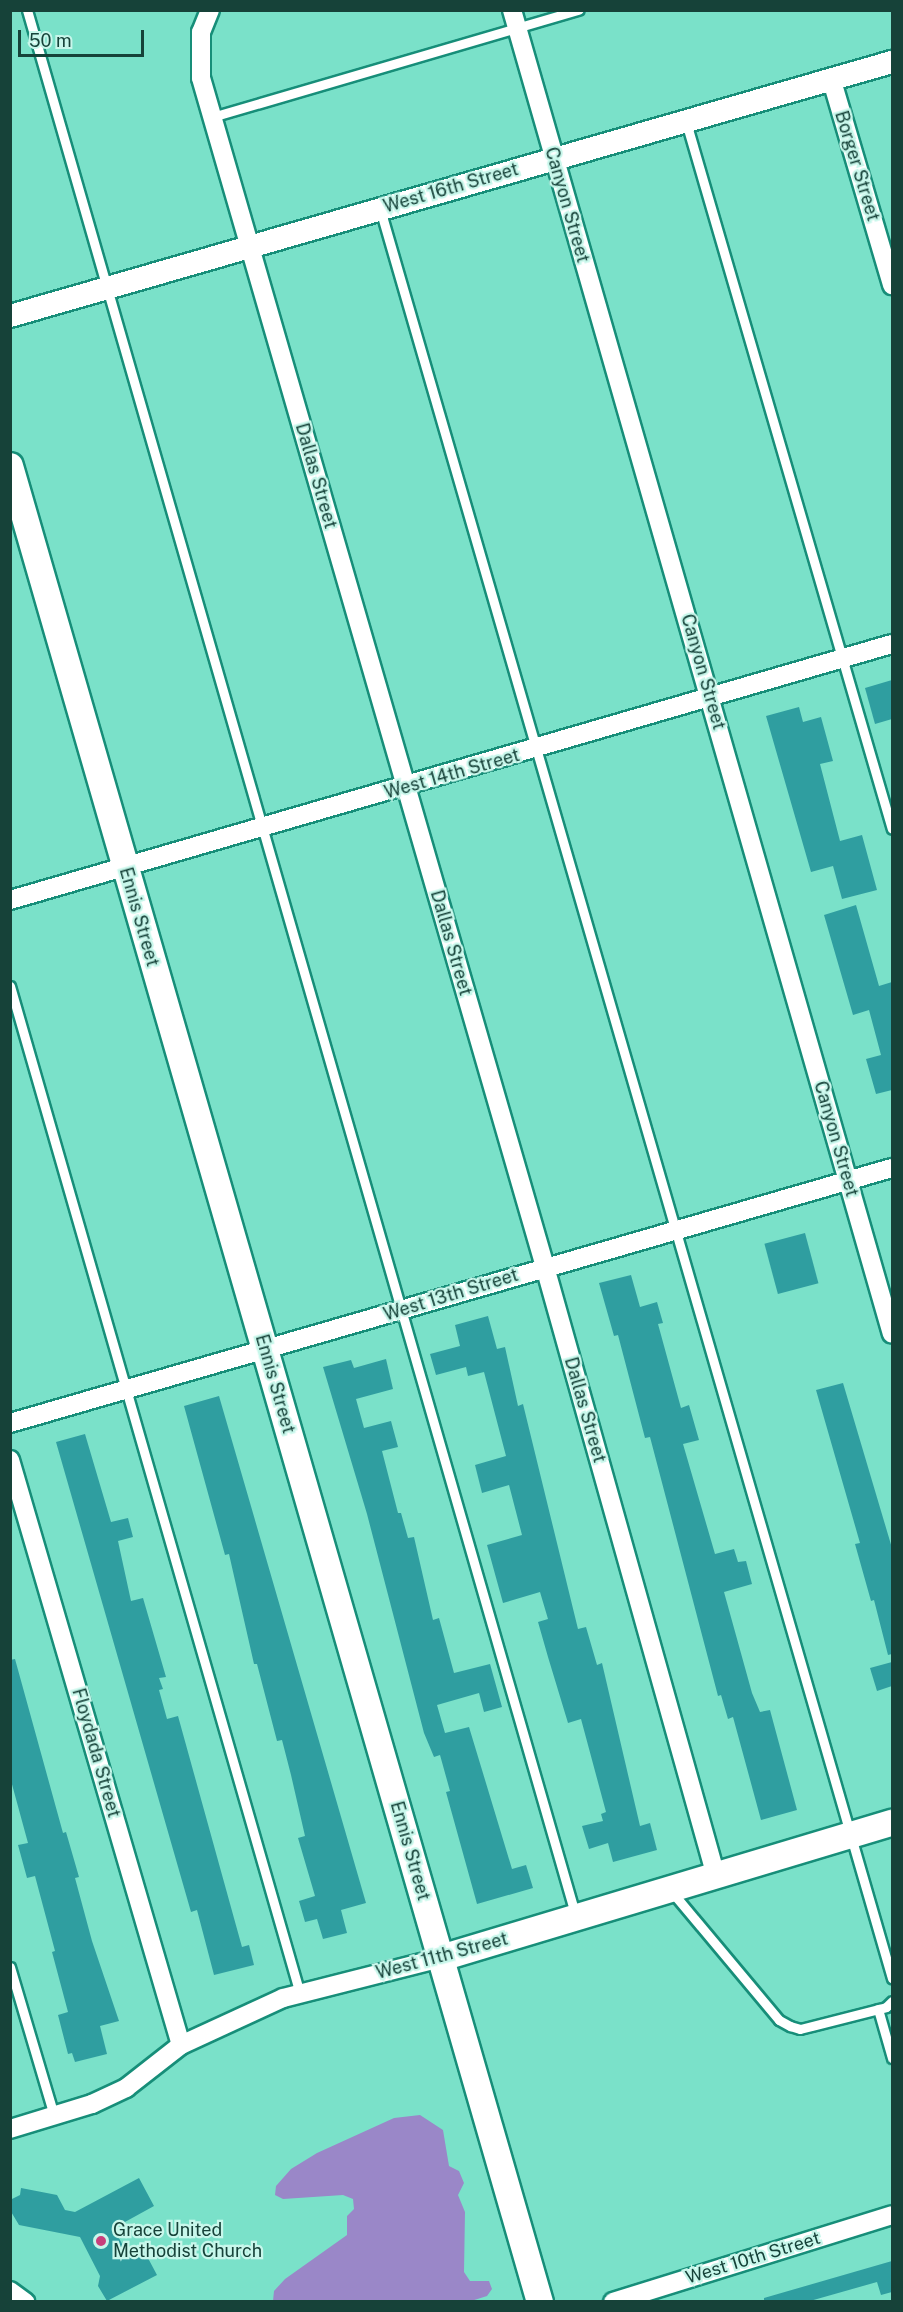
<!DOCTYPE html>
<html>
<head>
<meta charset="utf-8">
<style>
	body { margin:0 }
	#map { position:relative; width:903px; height:2312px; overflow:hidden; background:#7ae1c9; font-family:"Public Sans",sans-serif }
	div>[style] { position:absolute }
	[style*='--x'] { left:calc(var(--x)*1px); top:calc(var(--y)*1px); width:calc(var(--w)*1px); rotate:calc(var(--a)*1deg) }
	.water>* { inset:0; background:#9a87c8 }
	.building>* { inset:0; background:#2f9ea0; transform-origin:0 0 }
	.roads { filter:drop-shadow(2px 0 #178e79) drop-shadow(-2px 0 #178e79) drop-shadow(0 2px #178e79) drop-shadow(0 -2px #178e79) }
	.service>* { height:9px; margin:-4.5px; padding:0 4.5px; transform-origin:4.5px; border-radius:4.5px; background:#fff }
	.minor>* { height:18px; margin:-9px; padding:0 9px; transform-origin:9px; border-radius:9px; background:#fff }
	.tertiary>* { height:22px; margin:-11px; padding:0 11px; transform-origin:11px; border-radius:11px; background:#fff }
	.secondary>* { height:26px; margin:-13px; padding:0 13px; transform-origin:13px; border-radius:13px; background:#fff }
	.dots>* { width:16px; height:16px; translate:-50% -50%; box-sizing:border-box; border:3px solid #c8f7eb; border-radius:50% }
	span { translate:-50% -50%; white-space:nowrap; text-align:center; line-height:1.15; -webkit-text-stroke:4.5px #c8f7eb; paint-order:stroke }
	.street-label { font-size:18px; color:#164239 }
	.poi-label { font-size:18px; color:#164239 }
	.left { translate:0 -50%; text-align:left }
	.frame { position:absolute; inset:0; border:12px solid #164239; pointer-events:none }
	.scale { position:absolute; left:18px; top:30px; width:126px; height:27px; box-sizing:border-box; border:3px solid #164239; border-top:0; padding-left:8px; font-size:18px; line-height:21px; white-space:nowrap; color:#164239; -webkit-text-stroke:4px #c8f7eb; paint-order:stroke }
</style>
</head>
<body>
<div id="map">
	<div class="water">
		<div style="clip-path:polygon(420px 2115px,443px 2130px,449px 2166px,459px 2171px,464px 2183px,458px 2195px,465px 2212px,464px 2272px,470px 2281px,489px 2281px,492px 2289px,487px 2296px,468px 2302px,273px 2301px,274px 2291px,285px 2279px,347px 2235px,347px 2216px,354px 2209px,353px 2199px,343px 2195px,283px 2199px,275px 2195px,276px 2186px,291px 2169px,317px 2153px,394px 2118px)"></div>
	</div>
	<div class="building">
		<div style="clip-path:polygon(892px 680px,892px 719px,875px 724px,865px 688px)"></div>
		<div style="clip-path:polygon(799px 707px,803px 722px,821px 717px,833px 761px,820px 764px,840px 841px,862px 835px,877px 890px,842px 899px,833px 866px,811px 872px,766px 716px)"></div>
		<div style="clip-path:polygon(856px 905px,879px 986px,892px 982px,892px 1090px,876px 1094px,866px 1059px,881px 1055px,869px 1010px,853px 1015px,824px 915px)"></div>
		<div style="left:805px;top:1233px;width:52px;height:42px;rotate:75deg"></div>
		<div style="clip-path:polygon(631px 1275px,640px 1307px,657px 1302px,663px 1323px,658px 1324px,681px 1408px,689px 1405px,699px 1440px,683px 1444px,715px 1554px,734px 1549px,738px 1562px,746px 1561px,752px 1584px,724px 1592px,752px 1693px,760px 1712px,770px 1710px,797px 1810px,761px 1820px,733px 1717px,728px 1719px,721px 1695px,718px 1696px,650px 1437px,645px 1438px,618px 1335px,614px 1336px,599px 1283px)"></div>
		<div style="clip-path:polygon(488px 1316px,497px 1349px,505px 1347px,518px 1406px,523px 1404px,578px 1629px,586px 1627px,597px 1665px,602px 1663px,640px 1826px,650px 1823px,657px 1850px,613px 1862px,608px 1843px,589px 1849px,582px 1826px,603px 1821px,601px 1814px,606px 1812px,581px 1719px,568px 1723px,548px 1657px,538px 1622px,548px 1619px,540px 1592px,503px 1603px,487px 1545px,522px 1535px,509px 1485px,482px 1493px,475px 1465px,506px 1456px,484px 1372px,468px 1376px,466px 1367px,436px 1375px,430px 1354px,460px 1346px,455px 1325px)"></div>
		<div style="clip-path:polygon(386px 1359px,393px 1389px,356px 1399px,364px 1428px,391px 1421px,398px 1447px,382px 1451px,398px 1513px,401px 1513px,408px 1538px,414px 1537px,433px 1620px,439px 1618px,454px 1673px,490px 1664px,502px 1707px,484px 1712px,479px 1693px,437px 1705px,445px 1733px,469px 1727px,512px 1869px,526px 1865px,533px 1888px,477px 1904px,446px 1792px,450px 1791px,440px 1755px,434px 1757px,424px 1733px,367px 1514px,323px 1367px,351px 1360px,354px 1368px)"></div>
		<div style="clip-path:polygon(843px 1383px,892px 1548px,892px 1654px,888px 1655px,874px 1600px,871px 1601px,855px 1544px,860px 1543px,816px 1390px)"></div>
		<div style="clip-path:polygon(219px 1396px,366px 1903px,341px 1910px,347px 1933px,323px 1939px,317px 1919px,305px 1922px,299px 1901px,315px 1896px,298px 1838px,305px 1836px,291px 1775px,282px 1740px,277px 1741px,257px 1664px,254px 1664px,229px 1554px,225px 1555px,184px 1406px)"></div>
		<div style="clip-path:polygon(85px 1434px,111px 1522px,128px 1518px,133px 1537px,118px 1541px,131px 1601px,143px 1598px,166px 1677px,159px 1678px,163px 1689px,159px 1690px,167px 1719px,178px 1716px,242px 1947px,249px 1945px,254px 1965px,214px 1975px,197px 1910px,191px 1912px,56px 1442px)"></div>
		<div style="clip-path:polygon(15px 1659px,63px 1833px,66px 1832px,79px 1877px,75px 1878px,92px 1941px,119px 2021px,100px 2026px,107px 2054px,75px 2062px,72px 2053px,68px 2054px,58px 2015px,68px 2012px,52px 1952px,55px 1951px,35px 1876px,27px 1878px,18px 1845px,28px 1843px,10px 1777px,10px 1660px)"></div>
		<div style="clip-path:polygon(892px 1662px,892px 1686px,877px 1691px,870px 1668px)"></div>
		<div style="clip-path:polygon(139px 2178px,154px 2206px,114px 2228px,126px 2252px,141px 2245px,157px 2275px,107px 2301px,98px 2286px,100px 2276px,80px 2237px,19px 2225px,10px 2210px,12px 2199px,20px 2195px,21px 2188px,57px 2195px,65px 2210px,75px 2212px)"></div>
		<div style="clip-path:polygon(892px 2261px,892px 2292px,881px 2295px,877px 2282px,810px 2301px,764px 2301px,764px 2298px)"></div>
	</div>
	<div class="roads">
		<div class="service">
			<div style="--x:27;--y:10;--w:1984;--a:73.94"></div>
			<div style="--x:212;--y:117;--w:382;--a:-16.3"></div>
			<div style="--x:686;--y:122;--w:736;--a:73.76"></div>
			<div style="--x:380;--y:209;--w:1842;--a:73.86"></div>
			<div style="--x:10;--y:986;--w:1049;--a:73.95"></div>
			<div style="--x:672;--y:1892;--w:167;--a:50.1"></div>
			<div style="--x:779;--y:2020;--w:13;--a:29"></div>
			<div style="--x:790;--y:2026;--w:10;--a:17"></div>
			<div style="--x:800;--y:2029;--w:89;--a:-14.3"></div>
			<div style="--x:886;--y:2007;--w:8;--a:-45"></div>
			<div style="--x:10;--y:1967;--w:155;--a:73.5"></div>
			<div style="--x:878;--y:2009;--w:51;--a:74.1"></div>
		</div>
		<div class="minor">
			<div style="--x:210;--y:10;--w:24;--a:112"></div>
			<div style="--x:201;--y:32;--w:46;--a:90"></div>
			<div style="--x:201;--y:78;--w:1238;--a:73.86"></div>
			<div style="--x:545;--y:1267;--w:633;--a:74.32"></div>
			<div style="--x:512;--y:10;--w:1377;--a:73.99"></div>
			<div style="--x:832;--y:81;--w:213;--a:73.6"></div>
			<div style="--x:10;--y:900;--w:918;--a:-16.19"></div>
			<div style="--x:10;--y:1423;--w:918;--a:-16.13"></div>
			<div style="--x:10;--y:1460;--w:609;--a:73.71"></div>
			<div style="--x:10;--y:2129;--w:86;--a:-17"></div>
			<div style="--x:92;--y:2104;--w:38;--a:-25"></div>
			<div style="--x:126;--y:2088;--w:70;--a:-38"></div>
			<div style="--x:181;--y:2045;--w:112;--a:-24.7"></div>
			<div style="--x:283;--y:1998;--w:163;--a:-14.2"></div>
			<div style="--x:10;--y:2291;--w:19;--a:36"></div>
			<div style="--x:613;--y:2302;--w:292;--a:-17.3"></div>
		</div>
		<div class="tertiary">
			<div style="--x:10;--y:316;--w:918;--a:-16.07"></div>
		</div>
		<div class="secondary">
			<div style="--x:10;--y:466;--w:1911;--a:73.9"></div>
			<div style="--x:441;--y:1958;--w:471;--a:-16.7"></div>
		</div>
	</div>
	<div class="dots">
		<div style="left:101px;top:2241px;background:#c8407c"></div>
	</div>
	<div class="street-label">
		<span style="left:857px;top:166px;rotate:73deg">Borger Street</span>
		<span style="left:451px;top:188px;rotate:-16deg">West 16th Street</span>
		<span style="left:567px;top:205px;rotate:74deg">Canyon Street</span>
		<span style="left:316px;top:476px;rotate:74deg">Dallas Street</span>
		<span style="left:703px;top:672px;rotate:74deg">Canyon Street</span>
		<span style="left:452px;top:774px;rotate:-16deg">West 14th Street</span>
		<span style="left:139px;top:917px;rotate:74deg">Ennis Street</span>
		<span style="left:451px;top:943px;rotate:74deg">Dallas Street</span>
		<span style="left:836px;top:1139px;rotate:74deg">Canyon Street</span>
		<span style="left:451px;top:1295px;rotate:-17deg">West 13th Street</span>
		<span style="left:275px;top:1384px;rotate:74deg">Ennis Street</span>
		<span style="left:585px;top:1410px;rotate:74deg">Dallas Street</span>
		<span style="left:96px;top:1753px;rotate:74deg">Floydada Street</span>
		<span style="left:410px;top:1851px;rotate:74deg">Ennis Street</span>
		<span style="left:442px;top:1956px;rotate:-15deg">West 11th Street</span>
		<span style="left:753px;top:2258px;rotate:-17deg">West 10th Street</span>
	</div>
	<div class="poi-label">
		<span class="left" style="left:113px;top:2241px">Grace United<br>Methodist Church</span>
	</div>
	<div class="frame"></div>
	<div class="scale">50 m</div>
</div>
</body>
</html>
